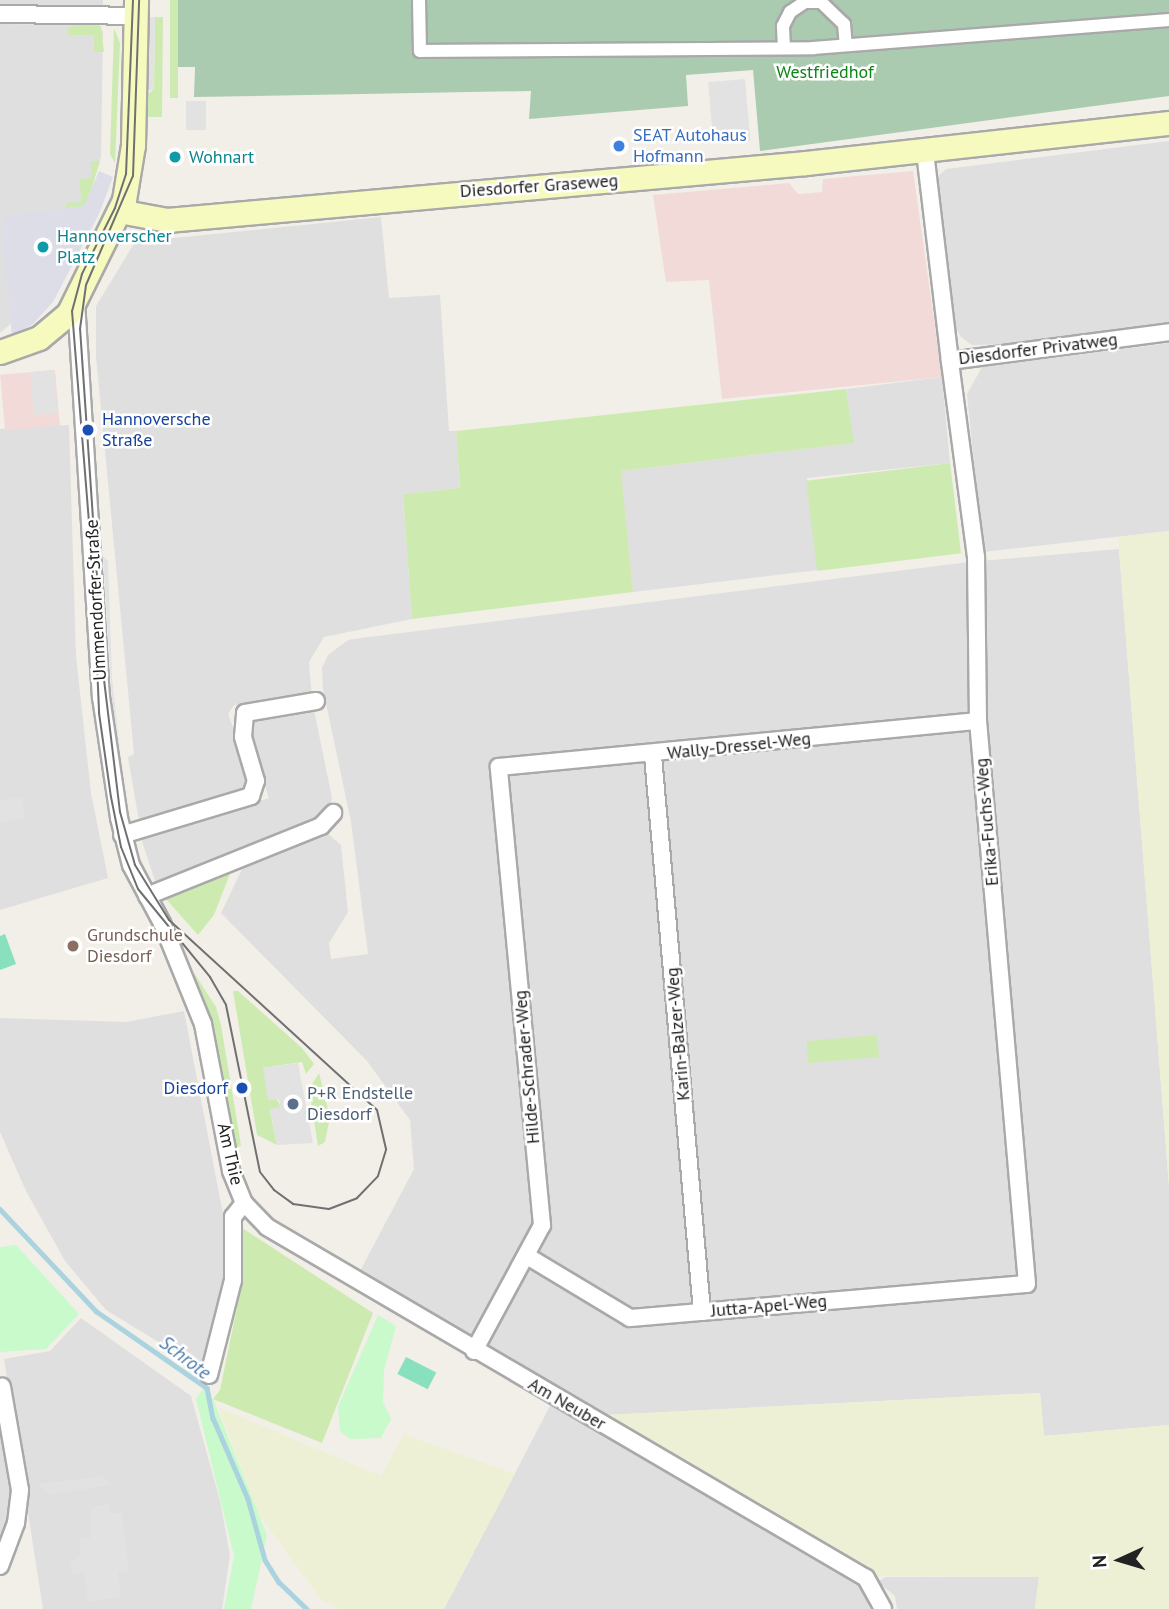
<!DOCTYPE html>
<html>
<head>
<meta charset="utf-8">
<style>
	body { margin:0 }
	#map { position:relative; width:1169px; height:1609px; overflow:hidden; background:#f2efe9; font-family:"PT Sans",sans-serif }
	div>[style] { position:absolute }
	[style*='--x'] { left:calc(var(--x)*1px); top:calc(var(--y)*1px); width:calc(var(--w)*1px); rotate:calc(var(--a)*1deg) }
	.residential>* { inset:0; background:#e0dfdf }
	.commercial>* { inset:0; background:#f2dad9; transform-origin:0 0 }
	.farmland>* { inset:0; background:#eef0d5 }
	.grass>* { inset:0; background:#cdebb0; transform-origin:0 0 }
	.cemetery>* { inset:0; background:#aacbaf }
	.park>* { inset:0; background:#c8facc }
	.pitch>* { inset:0; background:#88e0be; transform-origin:0 0 }
	.parking>* { inset:0; background:#e2e2e2; transform-origin:0 0 }
	.plaza>* { inset:0; background:#dddde8 }
	.stream>* { height:4.5px; margin:-2.25px; padding:0 2.25px; transform-origin:2.25px; border-radius:2.25px; background:#aad3df }
	.roads { filter:drop-shadow(2px 0 #a9a9a9) drop-shadow(-2px 0 #a9a9a9) drop-shadow(0 2px #a9a9a9) drop-shadow(0 -2px #a9a9a9) }
	.pedestrian>* { height:12px; margin:-6px; padding:0 6px; transform-origin:6px; border-radius:6px; background:#fff }
	.minor>* { height:16px; margin:-8px; padding:0 8px; transform-origin:8px; border-radius:8px; background:#fff }
	.secondary>* { height:23px; margin:-11.5px; padding:0 11.5px; transform-origin:11.5px; border-radius:11.5px; background:#f7fabf }
	.tram>* { height:2px; margin:-1px; padding:0 1px; transform-origin:1px; border-radius:1px; background:#707070 }
	.dots>* { width:19px; height:19px; translate:-50% -50%; box-sizing:border-box; border:4px solid #fff; border-radius:50% }
	span { translate:-50% -50%; white-space:nowrap; text-align:center; line-height:1.15; -webkit-text-stroke:5px #fff; paint-order:stroke }
	.park-label { font-size:18px; color:#0c8416 }
	.shop-label { font-size:18px; color:#366cbe }
	.left { translate:0 -50%; text-align:left }
	.culture-label { font-size:18px; color:#0d838f }
	.street-label { font-size:18px; color:#222 }
	.transit-label { font-size:18px; color:#164399 }
	.right { translate:-100% -50%; text-align:right }
	.education-label { font-size:18px; color:#785e54 }
	.service-label { font-size:18px; color:#4e5e75 }
	.water-label { font-size:19px; color:#4a7aab; font-style:italic }
	.north { position:absolute; left:1085px; top:1525px; width:70px; height:70px; -webkit-text-stroke:5px #fff; paint-order:stroke; rotate:266deg; font-size:19px; font-weight:700; line-height:28px; text-align:center; color:#222 }
	.north::after { content:''; display:block; margin:auto; width:24px; height:32px; background:#222; clip-path:polygon(50% 0,100% 100%,50% 72%,0 100%) }
</style>
</head>
<body>
<div id="map">
	<div class="residential">
		<div style="clip-path:polygon(0 0,103px 0,103px 7px,0 5px)"></div>
		<div style="clip-path:polygon(0 24px,99px 25px,103px 32px,101px 157px,81px 215px,29px 308px,0 333px)"></div>
		<div style="clip-path:polygon(1169px 141px,1169px 324px,1009px 344px,972px 345px,961px 337px,955px 326px,938px 176px,946px 169px)"></div>
		<div style="clip-path:polygon(381px 217px,389px 298px,440px 295px,449px 431px,456px 431px,460px 488px,403px 494px,412px 619px,324px 637px,309px 662px,312px 699px,234px 705px,228px 714px,250px 773px,250px 788px,140px 827px,128px 757px,134px 754px,96px 357px,96px 306px,135px 242px)"></div>
		<div style="clip-path:polygon(1169px 343px,1169px 531px,983px 552px,967px 394px,982px 367px)"></div>
		<div style="clip-path:polygon(942px 377px,950px 463px,807px 478px,819px 570px,633px 592px,620px 471px,853px 443px,846px 389px)"></div>
		<div style="clip-path:polygon(69px 425px,76px 656px,91px 793px,108px 878px,0 910px,0 429px)"></div>
		<div style="clip-path:polygon(1119px 549px,1169px 1186px,1169px 1425px,1044px 1436px,1040px 1393px,606px 1415px,360px 1271px,414px 1169px,410px 1120px,367px 1061px,221px 913px,246px 861px,327px 833px,341px 845px,348px 912px,329px 943px,331px 959px,368px 954px,351px 822px,323px 689px,322px 668px,328px 655px,348px 640px,361px 638px,969px 562px)"></div>
		<div style="clip-path:polygon(313px 705px,332px 798px,328px 815px,321px 822px,156px 884px,141px 838px,269px 798px,252px 747px,252px 719px)"></div>
		<div style="clip-path:polygon(184px 1011px,223px 1214px,229px 1278px,206px 1371px,106px 1310px,65px 1261px,26px 1191px,0 1132px,0 1018px,126px 1022px)"></div>
		<div style="clip-path:polygon(81px 1318px,191px 1396px,220px 1501px,230px 1555px,222px 1609px,43px 1609px,4px 1359px,50px 1351px)"></div>
		<div style="clip-path:polygon(551px 1404px,865px 1590px,870px 1609px,444px 1609px)"></div>
		<div style="clip-path:polygon(0 1411px,14px 1508px,0 1546px)"></div>
		<div style="clip-path:polygon(885px 1577px,1039px 1577px,1035px 1609px,897px 1609px,895px 1596px,878px 1582px)"></div>
	</div>
	<div class="commercial">
		<div style="clip-path:polygon(913px 171px,942px 377px,722px 399px,709px 280px,666px 282px,653px 195px,789px 183px,798px 194px,822px 192px,823px 179px)"></div>
		<div style="left:55px;top:370px;width:56px;height:55px;rotate:85deg"></div>
	</div>
	<div class="farmland">
		<div style="clip-path:polygon(1169px 531px,1169px 1186px,1118px 537px)"></div>
		<div style="clip-path:polygon(1040px 1393px,1044px 1436px,1169px 1425px,1169px 1609px,1035px 1609px,1039px 1577px,872px 1576px,606px 1415px)"></div>
		<div style="clip-path:polygon(218px 1407px,381px 1476px,404px 1434px,515px 1474px,444px 1609px,340px 1609px,321px 1600px,259px 1514px)"></div>
	</div>
	<div class="grass">
		<div style="left:170px;top:0;width:8px;height:98px"></div>
		<div style="clip-path:polygon(155px 17px,163px 17px,162px 117px,148px 117px,148px 94px,154px 89px)"></div>
		<div style="clip-path:polygon(77px 25px,101px 26px,104px 52px,94px 52px,94px 35px,68px 35px,68px 28px)"></div>
		<div style="clip-path:polygon(114px 28px,120px 43px,115px 163px,110px 154px)"></div>
		<div style="clip-path:polygon(91px 161px,100px 161px,88px 200px,84px 206px,66px 208px,66px 203px,81px 202px,80px 179px,91px 178px)"></div>
		<div style="clip-path:polygon(846px 389px,854px 443px,621px 471px,633px 592px,412px 619px,403px 494px,460px 488px,456px 431px)"></div>
		<div style="left:950px;top:463px;width:91px;height:145px;rotate:83deg"></div>
		<div style="clip-path:polygon(233px 866px,214px 915px,198px 935px,165px 898px)"></div>
		<div style="clip-path:polygon(194px 973px,216px 1007px,221px 1025px,241px 1145px,233px 1150px)"></div>
		<div style="clip-path:polygon(233px 991px,238px 991px,302px 1048px,314px 1064px,306px 1074px,302px 1062px,263px 1068px,281px 1108px,270px 1110px,277px 1145px,257px 1135px)"></div>
		<div style="left:877px;top:1035px;width:22px;height:71px;rotate:85deg"></div>
		<div style="clip-path:polygon(319px 1073px,330px 1117px,325px 1142px,318px 1146px,309px 1089px)"></div>
		<div style="clip-path:polygon(242px 1228px,373px 1313px,322px 1443px,213px 1399px,220px 1390px,240px 1293px)"></div>
	</div>
	<div class="cemetery">
		<div style="clip-path:polygon(178px 0,1169px 0,1169px 96px,760px 151px,753px 70px,686px 75px,688px 106px,529px 119px,531px 91px,194px 97px,195px 67px,178px 67px)"></div>
	</div>
	<div class="park">
		<div style="clip-path:polygon(16px 1245px,79px 1314px,46px 1349px,0 1352px,0 1247px)"></div>
		<div style="clip-path:polygon(378px 1315px,396px 1326px,384px 1370px,383px 1402px,391px 1419px,381px 1438px,350px 1439px,340px 1431px,338px 1407px)"></div>
		<div style="clip-path:polygon(207px 1384px,267px 1535px,251px 1609px,224px 1609px,234px 1556px,196px 1399px)"></div>
	</div>
	<div class="pitch">
		<div style="clip-path:polygon(5px 934px,16px 964px,0 970px,0 936px)"></div>
		<div style="left:406px;top:1357px;width:34px;height:19px;rotate:27deg"></div>
	</div>
	<div class="parking">
		<div style="left:155px;top:17px;width:73px;height:6px;rotate:91deg"></div>
		<div style="left:745px;top:79px;width:62px;height:37px;rotate:85deg"></div>
		<div style="left:186px;top:101px;width:20px;height:29px"></div>
		<div style="left:54px;top:370px;width:43px;height:24px;rotate:85deg"></div>
		<div style="clip-path:polygon(103px 556px,108px 561px,112px 677px,121px 763px,116px 764px)"></div>
		<div style="clip-path:polygon(22px 797px,25px 818px,0 823px,0 801px)"></div>
		<div style="clip-path:polygon(298px 1063px,313px 1143px,277px 1145px,270px 1109px,280px 1107px,279px 1099px,268px 1100px,263px 1068px)"></div>
		<div style="clip-path:polygon(103px 1476px,112px 1485px,49px 1494px,37px 1484px)"></div>
		<div style="clip-path:polygon(108px 1504px,111px 1513px,122px 1513px,129px 1571px,118px 1572px,121px 1597px,88px 1602px,84px 1573px,72px 1574px,71px 1561px,81px 1557px,79px 1538px,91px 1538px,91px 1507px)"></div>
	</div>
	<div class="plaza">
		<div style="clip-path:polygon(99px 171px,113px 177px,99px 214px,53px 302px,33px 324px,12px 336px,1px 228px,5px 216px,84px 206px)"></div>
	</div>
	<div class="stream">
		<div style="--x:0;--y:1209;--w:140;--a:46.7"></div>
		<div style="--x:96;--y:1311;--w:135;--a:34.7"></div>
		<div style="--x:207;--y:1388;--w:31;--a:79"></div>
		<div style="--x:213;--y:1418;--w:88;--a:66.6"></div>
		<div style="--x:248;--y:1499;--w:63;--a:74.4"></div>
		<div style="--x:265;--y:1560;--w:26;--a:58"></div>
		<div style="--x:279;--y:1582;--w:39;--a:44"></div>
	</div>
	<div class="roads">
		<div class="pedestrian">
			<div style="--x:419;--y:0;--w:51;--a:88.9"></div>
			<div style="--x:420;--y:51;--w:393;--a:-0.4"></div>
			<div style="--x:813;--y:48;--w:357;--a:-4.5"></div>
			<div style="--x:808;--y:2;--w:13;--a:0"></div>
			<div style="--x:821;--y:2;--w:32;--a:44"></div>
			<div style="--x:844;--y:24;--w:21;--a:85"></div>
			<div style="--x:784;--y:47;--w:21;--a:-93"></div>
			<div style="--x:783;--y:26;--w:16;--a:-63"></div>
			<div style="--x:790;--y:12;--w:22;--a:-34"></div>
		</div>
		<div class="minor">
			<div style="--x:0;--y:14;--w:136;--a:0.8"></div>
			<div style="--x:925;--y:152;--w:210;--a:83.2"></div>
			<div style="--x:950;--y:361;--w:221;--a:-7.5"></div>
			<div style="--x:76;--y:301;--w:397;--a:86.4"></div>
			<div style="--x:101;--y:697;--w:122;--a:81.5"></div>
			<div style="--x:119;--y:818;--w:49;--a:75.7"></div>
			<div style="--x:131;--y:865;--w:66;--a:61.9"></div>
			<div style="--x:162;--y:923;--w:109;--a:67.9"></div>
			<div style="--x:203;--y:1024;--w:150;--a:79.2"></div>
			<div style="--x:231;--y:1171;--w:35;--a:68"></div>
			<div style="--x:244;--y:1203;--w:33;--a:46"></div>
			<div style="--x:267;--y:1227;--w:694;--a:30.37"></div>
			<div style="--x:866;--y:1578;--w:35;--a:61"></div>
			<div style="--x:653;--y:756;--w:558;--a:84.96"></div>
			<div style="--x:122;--y:835;--w:135;--a:-16.8"></div>
			<div style="--x:251;--y:796;--w:16;--a:-72"></div>
			<div style="--x:256;--y:781;--w:46;--a:-106.5"></div>
			<div style="--x:243;--y:737;--w:24;--a:-85"></div>
			<div style="--x:245;--y:713;--w:72;--a:-9.6"></div>
			<div style="--x:147;--y:896;--w:188;--a:-21.9"></div>
			<div style="--x:321;--y:826;--w:18;--a:-47"></div>
			<div style="--x:527;--y:1256;--w:120;--a:31"></div>
			<div style="--x:630;--y:1318;--w:398;--a:-4.9"></div>
			<div style="--x:1027;--y:1284;--w:565;--a:-94.97"></div>
			<div style="--x:978;--y:721;--w:164;--a:-90.7"></div>
			<div style="--x:976;--y:557;--w:198;--a:-97.6"></div>
			<div style="--x:474;--y:1351;--w:143;--a:-61.6"></div>
			<div style="--x:542;--y:1225;--w:460;--a:-95.4"></div>
			<div style="--x:499;--y:767;--w:481;--a:-5.5"></div>
			<div style="--x:209;--y:1375;--w:98;--a:-75.8"></div>
			<div style="--x:233;--y:1280;--w:63;--a:-90"></div>
			<div style="--x:233;--y:1217;--w:18;--a:-52"></div>
			<div style="--x:0;--y:1566;--w:46;--a:-69.6"></div>
			<div style="--x:16;--y:1523;--w:33;--a:-83"></div>
			<div style="--x:20;--y:1490;--w:105;--a:-99.9"></div>
		</div>
		<div class="secondary">
			<div style="--x:119;--y:211;--w:49;--a:10.6"></div>
			<div style="--x:167;--y:220;--w:642;--a:-5.1"></div>
			<div style="--x:806;--y:163;--w:365;--a:-6.3"></div>
			<div style="--x:0;--y:352;--w:41;--a:-19.7"></div>
			<div style="--x:39;--y:338;--w:38;--a:-40"></div>
			<div style="--x:68;--y:314;--w:127;--a:-63.8"></div>
			<div style="--x:124;--y:200;--w:56;--a:-80.7"></div>
			<div style="--x:133;--y:145;--w:145;--a:-88.8"></div>
		</div>
	</div>
	<div class="tram">
		<div style="--x:133;--y:0;--w:174;--a:92.3"></div>
		<div style="--x:126;--y:174;--w:36;--a:108"></div>
		<div style="--x:115;--y:208;--w:74;--a:116.6"></div>
		<div style="--x:82;--y:274;--w:38;--a:105"></div>
		<div style="--x:72;--y:311;--w:263;--a:85.4"></div>
		<div style="--x:93;--y:573;--w:140;--a:87.5"></div>
		<div style="--x:99;--y:713;--w:85;--a:81.9"></div>
		<div style="--x:111;--y:797;--w:51;--a:78.7"></div>
		<div style="--x:121;--y:847;--w:45;--a:68"></div>
		<div style="--x:138;--y:889;--w:114;--a:50.7"></div>
		<div style="--x:210;--y:977;--w:32;--a:60"></div>
		<div style="--x:226;--y:1005;--w:170;--a:78.5"></div>
		<div style="--x:260;--y:1172;--w:23;--a:52"></div>
		<div style="--x:274;--y:1190;--w:24;--a:36"></div>
		<div style="--x:293;--y:1204;--w:36;--a:8"></div>
		<div style="--x:329;--y:1209;--w:30;--a:-21"></div>
		<div style="--x:357;--y:1198;--w:30;--a:-46"></div>
		<div style="--x:378;--y:1176;--w:28;--a:-73"></div>
		<div style="--x:386;--y:1149;--w:40;--a:-103"></div>
		<div style="--x:377;--y:1110;--w:282;--a:-137.6"></div>
		<div style="--x:169;--y:920;--w:65;--a:-121.7"></div>
		<div style="--x:135;--y:865;--w:55;--a:-105.8"></div>
		<div style="--x:120;--y:812;--w:133;--a:-96.9"></div>
		<div style="--x:104;--y:680;--w:352;--a:-93.9"></div>
		<div style="--x:80;--y:329;--w:44;--a:-82.2"></div>
		<div style="--x:86;--y:285;--w:119;--a:-66.7"></div>
		<div style="--x:133;--y:176;--w:176;--a:-88"></div>
	</div>
	<div class="dots">
		<div style="left:619px;top:146px;background:#3f7fe0"></div>
		<div style="left:175px;top:157px;background:#0f9aa8"></div>
		<div style="left:43px;top:247px;background:#0f9aa8"></div>
		<div style="left:88px;top:430px;background:#1a4fb4"></div>
		<div style="left:73px;top:946px;background:#8d6e63"></div>
		<div style="left:242px;top:1088px;background:#1a4fb4"></div>
		<div style="left:293px;top:1104px;background:#5c6f8a"></div>
	</div>
	<div class="park-label">
		<span style="left:825px;top:72px">Westfriedhof</span>
	</div>
	<div class="shop-label">
		<span class="left" style="left:633px;top:146px">SEAT Autohaus<br>Hofmann</span>
	</div>
	<div class="culture-label">
		<span class="left" style="left:189px;top:157px">Wohnart</span>
		<span class="left" style="left:57px;top:247px">Hannoverscher<br>Platz</span>
	</div>
	<div class="street-label">
		<span style="left:539px;top:186px;rotate:-4deg">Diesdorfer Graseweg</span>
		<span style="left:1038px;top:349px;rotate:-7deg">Diesdorfer Privatweg</span>
		<span style="left:96px;top:600px;rotate:-93deg">Ummendorfer Straße</span>
		<span style="left:739px;top:746px;rotate:-6deg">Wally-Dressel-Weg</span>
		<span style="left:987px;top:822px;rotate:-95deg">Erika-Fuchs-Weg</span>
		<span style="left:678px;top:1034px;rotate:-95deg">Karin-Balzer-Weg</span>
		<span style="left:527px;top:1067px;rotate:-95deg">Hilde-Schrader-Weg</span>
		<span style="left:230px;top:1154px;rotate:77deg">Am Thie</span>
		<span style="left:769px;top:1306px;rotate:-5deg">Jutta-Apel-Weg</span>
		<span style="left:567px;top:1404px;rotate:30deg">Am Neuber</span>
	</div>
	<div class="transit-label">
		<span class="left" style="left:102px;top:430px">Hannoversche<br>Straße</span>
		<span class="right" style="left:228px;top:1088px">Diesdorf</span>
	</div>
	<div class="education-label">
		<span class="left" style="left:87px;top:946px">Grundschule<br>Diesdorf</span>
	</div>
	<div class="service-label">
		<span class="left" style="left:307px;top:1104px">P+R Endstelle<br>Diesdorf</span>
	</div>
	<div class="water-label">
		<span style="left:185px;top:1358px;rotate:37deg">Schrote</span>
	</div>
	<div class="north">N</div>
</div>
</body>
</html>
